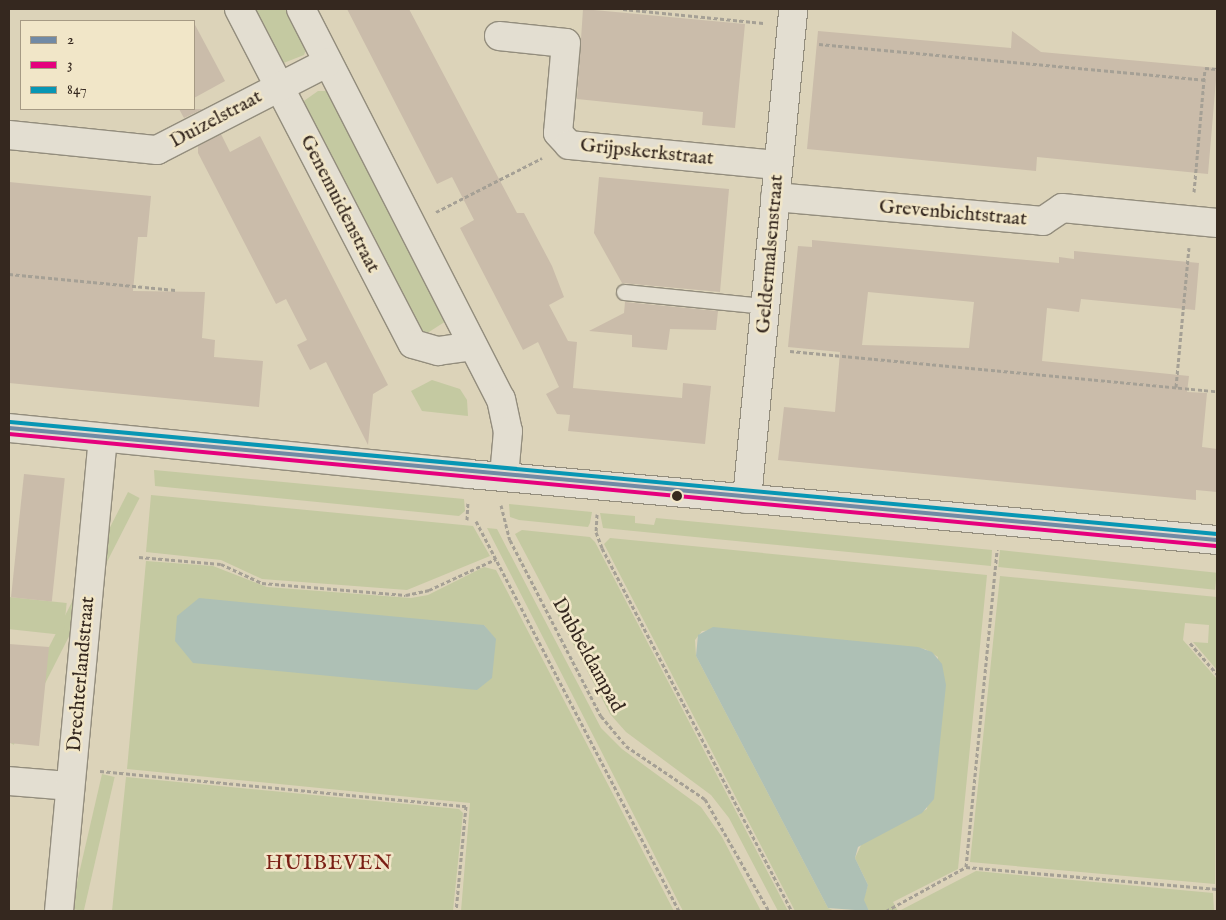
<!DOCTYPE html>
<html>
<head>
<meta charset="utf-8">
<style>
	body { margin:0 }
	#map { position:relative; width:1226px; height:920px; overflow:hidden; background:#dcd3b9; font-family:"IM FELL English",serif }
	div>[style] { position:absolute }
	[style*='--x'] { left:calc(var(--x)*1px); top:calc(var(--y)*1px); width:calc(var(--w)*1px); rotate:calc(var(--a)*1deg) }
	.green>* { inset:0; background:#c4c9a1; transform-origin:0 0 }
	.water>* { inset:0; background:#aec0b5 }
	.building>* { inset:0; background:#cabcaa; transform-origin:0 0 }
	.path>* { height:3px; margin-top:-1.5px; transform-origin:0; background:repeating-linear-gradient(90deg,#a5a095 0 4px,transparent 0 6.5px) }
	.roads { filter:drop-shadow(1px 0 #938d7d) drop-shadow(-1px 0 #938d7d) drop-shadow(0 1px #938d7d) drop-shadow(0 -1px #938d7d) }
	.service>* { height:15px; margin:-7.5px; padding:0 7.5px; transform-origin:7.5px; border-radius:7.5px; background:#e3ded1 }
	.minor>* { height:28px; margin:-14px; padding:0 14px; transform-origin:14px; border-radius:14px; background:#e3ded1 }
	.bus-1>* { height:4px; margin:-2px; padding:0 2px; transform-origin:2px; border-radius:2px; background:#718aa5 }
	.bus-2>* { height:4px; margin:-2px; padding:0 2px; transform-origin:2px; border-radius:2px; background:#e5007d }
	.bus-3>* { height:4px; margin:-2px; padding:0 2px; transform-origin:2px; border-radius:2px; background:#0896b4 }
	.dots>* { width:14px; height:14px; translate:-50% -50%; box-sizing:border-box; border:2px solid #f1e6c8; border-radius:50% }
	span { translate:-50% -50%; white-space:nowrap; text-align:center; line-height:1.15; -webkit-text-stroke:5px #f1e6c8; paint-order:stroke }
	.street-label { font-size:20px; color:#35281f }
	.neighbourhood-label { font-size:21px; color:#7a1f14; letter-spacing:1px }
	.frame { position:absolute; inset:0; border:10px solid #35281f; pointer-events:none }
	.legend { position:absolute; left:20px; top:20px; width:175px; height:90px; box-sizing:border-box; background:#f1e6c8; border:1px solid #a69a84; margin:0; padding:6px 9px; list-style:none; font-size:15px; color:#35281f }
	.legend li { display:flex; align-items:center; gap:10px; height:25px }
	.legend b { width:25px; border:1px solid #a69a84 }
</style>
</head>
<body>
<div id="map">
	<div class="green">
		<div style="clip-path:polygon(246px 9px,291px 9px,307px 47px,304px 55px,281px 64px)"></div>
		<div style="clip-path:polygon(318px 91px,330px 91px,446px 321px,429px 332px,421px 334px,301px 103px)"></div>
		<div style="clip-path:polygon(432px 380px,460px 389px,467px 400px,468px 416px,422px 411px,411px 391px)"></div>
		<div style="clip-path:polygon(154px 470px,464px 499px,465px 511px,459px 516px,155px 486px)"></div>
		<div style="left:128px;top:492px;width:13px;height:277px;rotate:27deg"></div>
		<div style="clip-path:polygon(151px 495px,473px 526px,490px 556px,407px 590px,262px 579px,221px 560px,146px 552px)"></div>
		<div style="clip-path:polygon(509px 504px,592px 512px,590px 523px,588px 527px,519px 520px,510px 517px)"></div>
		<div style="clip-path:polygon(600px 513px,635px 516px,635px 523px,654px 525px,656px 518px,992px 550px,991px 566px,603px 528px)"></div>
		<div style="clip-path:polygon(487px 528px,497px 529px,601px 728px,622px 749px,701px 807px,722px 837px,761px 911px,683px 911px)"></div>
		<div style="clip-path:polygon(522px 530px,590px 537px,595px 542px,788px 911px,778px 911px,729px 818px,711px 795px,626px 732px,610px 714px,515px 534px)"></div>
		<div style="clip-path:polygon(610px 538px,987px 575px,958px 869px,893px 902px,898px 911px,869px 911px,863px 900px,868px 885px,855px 858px,862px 843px,927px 809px,938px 657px,925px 649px,723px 629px,702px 631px,695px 640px,696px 656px,828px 908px,835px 911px,795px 911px,604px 544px)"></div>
		<div style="left:1000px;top:550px;width:218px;height:17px;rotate:6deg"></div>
		<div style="clip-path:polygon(evenodd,146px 561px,213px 566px,267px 587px,411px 598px,428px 595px,484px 567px,496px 570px,674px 911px,461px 911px,470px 803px,127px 769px,146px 561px,178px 620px,484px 625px,495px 639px,176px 638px,178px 620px)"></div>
		<div style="clip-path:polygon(1000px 576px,1217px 597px,1217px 670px,1193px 642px,1208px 643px,1209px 625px,1185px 623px,1183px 640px,1217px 679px,1215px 884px,970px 862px)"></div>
		<div style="left:9px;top:597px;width:58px;height:32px;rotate:6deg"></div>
		<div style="left:102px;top:774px;width:13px;height:138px;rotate:13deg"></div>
		<div style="clip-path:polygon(126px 777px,459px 809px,463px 813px,453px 911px,112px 911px)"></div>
		<div style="clip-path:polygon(976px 871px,1213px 893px,1214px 911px,899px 911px)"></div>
	</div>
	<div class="water">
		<div style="clip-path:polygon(199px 598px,484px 625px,496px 639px,492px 678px,477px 690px,193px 663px,175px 641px,177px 616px)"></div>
		<div style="clip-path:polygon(713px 627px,918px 647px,932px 652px,942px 664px,946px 685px,934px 799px,922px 813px,858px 847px,855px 858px,868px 885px,864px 900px,869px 911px,828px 908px,696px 656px,698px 635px)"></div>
	</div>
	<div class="building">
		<div style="clip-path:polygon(347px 9px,409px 9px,517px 213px,524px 213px,552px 266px,564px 297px,549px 305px,568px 341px,577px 342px,573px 388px,682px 398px,683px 383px,711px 386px,705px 444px,568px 431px,570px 415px,557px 414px,546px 394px,559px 387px,538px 342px,523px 350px,460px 228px,474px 220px,452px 177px,437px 184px)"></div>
		<div style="clip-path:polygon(583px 9px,745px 24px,735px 128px,702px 125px,703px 112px,577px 99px)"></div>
		<div style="clip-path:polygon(194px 23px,225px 81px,194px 98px)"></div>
		<div style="clip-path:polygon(818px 31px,1011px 48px,1012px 31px,1041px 52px,1217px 68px,1208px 174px,1037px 157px,1036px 171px,807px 149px)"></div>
		<div style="clip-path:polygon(179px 109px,203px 109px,184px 118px)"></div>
		<div style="clip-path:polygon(221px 134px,230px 152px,260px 136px,388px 385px,373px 394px,368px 445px,326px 362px,310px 370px,297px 345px,307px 340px,286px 299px,276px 304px,198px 153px,198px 146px)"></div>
		<div style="clip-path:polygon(599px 177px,729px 189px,720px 292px,622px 283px,594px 233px)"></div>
		<div style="clip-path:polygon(9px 182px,151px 196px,147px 237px,138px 237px,133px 291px,205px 292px,202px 338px,215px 340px,214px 357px,263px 361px,259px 407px,9px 383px)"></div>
		<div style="clip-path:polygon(evenodd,812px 240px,1059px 263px,1059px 257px,1074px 259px,1074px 251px,1199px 263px,1195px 310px,1081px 299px,1079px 312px,1047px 308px,1042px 361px,1189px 376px,1187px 392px,1207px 393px,1202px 447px,1217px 449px,1217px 492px,1196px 490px,1196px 500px,778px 460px,784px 407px,835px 412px,840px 352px,788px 347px,798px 246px,812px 247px,812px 240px,868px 292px,974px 302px,969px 348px,862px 345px,868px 292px)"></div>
		<div style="clip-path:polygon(625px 302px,718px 311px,716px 330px,670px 329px,667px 350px,632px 347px,632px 335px,589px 331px,624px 313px)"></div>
		<div style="left:24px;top:474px;width:41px;height:124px;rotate:6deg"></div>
		<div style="clip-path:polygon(9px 644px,49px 647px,39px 746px,9px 743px)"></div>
	</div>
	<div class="path">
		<div style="--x:623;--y:9;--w:141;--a:5.7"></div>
		<div style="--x:819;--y:44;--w:387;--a:5.3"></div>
		<div style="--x:1194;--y:192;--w:124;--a:-84.9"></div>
		<div style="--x:1205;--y:68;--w:12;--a:5"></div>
		<div style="--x:436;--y:212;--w:119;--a:-27"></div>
		<div style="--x:9;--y:274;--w:167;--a:5.5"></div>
		<div style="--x:790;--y:351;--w:429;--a:5.4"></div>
		<div style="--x:1176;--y:387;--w:140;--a:-84.7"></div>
		<div style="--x:501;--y:505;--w:36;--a:76"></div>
		<div style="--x:510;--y:540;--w:198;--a:62.7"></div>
		<div style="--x:601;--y:716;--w:39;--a:50"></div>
		<div style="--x:626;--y:746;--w:95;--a:33.9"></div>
		<div style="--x:705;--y:799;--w:129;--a:60.3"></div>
		<div style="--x:597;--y:514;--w:18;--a:93"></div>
		<div style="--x:596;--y:532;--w:17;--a:69"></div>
		<div style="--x:602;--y:548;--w:410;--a:62.4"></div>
		<div style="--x:467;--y:520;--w:17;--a:-87"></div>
		<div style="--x:476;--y:521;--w:440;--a:62.5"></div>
		<div style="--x:139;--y:557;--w:82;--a:4.9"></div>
		<div style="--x:221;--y:564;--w:45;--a:24.9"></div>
		<div style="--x:262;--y:583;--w:144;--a:4.8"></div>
		<div style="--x:406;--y:595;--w:24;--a:-12"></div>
		<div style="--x:429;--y:590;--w:74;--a:-24.8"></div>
		<div style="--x:1190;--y:643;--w:41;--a:48.9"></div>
		<div style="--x:100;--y:771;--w:368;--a:5.5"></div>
		<div style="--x:466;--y:806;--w:105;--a:95.4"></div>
		<div style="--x:966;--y:867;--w:319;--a:-84.4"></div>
		<div style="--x:886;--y:911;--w:91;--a:-28.8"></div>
		<div style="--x:966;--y:867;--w:252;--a:5"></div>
	</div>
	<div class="roads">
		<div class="service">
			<div style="--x:624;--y:292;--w:142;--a:5.7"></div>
		</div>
		<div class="minor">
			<div style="--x:239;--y:9;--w:377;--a:62.6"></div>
			<div style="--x:413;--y:344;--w:26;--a:16"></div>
			<div style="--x:438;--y:351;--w:35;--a:-8"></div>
			<div style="--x:301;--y:9;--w:438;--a:62.9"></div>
			<div style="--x:501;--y:399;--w:33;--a:78"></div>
			<div style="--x:508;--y:431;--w:46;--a:95"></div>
			<div style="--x:499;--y:36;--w:67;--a:6"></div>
			<div style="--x:566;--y:43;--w:90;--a:95.1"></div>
			<div style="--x:558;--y:133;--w:16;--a:47"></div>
			<div style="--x:569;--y:145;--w:210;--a:5.5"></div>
			<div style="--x:9;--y:135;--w:149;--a:5.8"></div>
			<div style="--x:157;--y:150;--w:192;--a:-27.2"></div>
			<div style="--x:775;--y:197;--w:269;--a:5.1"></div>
			<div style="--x:1043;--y:221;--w:23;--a:-34"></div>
			<div style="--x:1062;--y:208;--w:156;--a:5.5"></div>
			<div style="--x:9;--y:428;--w:462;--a:5.7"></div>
			<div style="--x:469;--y:474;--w:751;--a:5.04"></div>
			<div style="--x:747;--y:499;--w:492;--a:-84.6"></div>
			<div style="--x:9;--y:781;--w:61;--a:4.7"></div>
			<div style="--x:59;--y:911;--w:475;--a:-84.7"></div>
		</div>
	</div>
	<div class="bus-1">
		<div style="--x:9;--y:428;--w:1213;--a:5.3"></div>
	</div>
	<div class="bus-2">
		<div style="--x:9;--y:434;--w:1212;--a:5.3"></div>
	</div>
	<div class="bus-3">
		<div style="--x:10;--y:422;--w:1212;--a:5.3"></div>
	</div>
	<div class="dots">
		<div style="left:677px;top:496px;background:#35281f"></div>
	</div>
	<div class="street-label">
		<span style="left:216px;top:119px;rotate:-28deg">Duizelstraat</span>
		<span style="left:647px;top:152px;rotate:6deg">Grijpskerkstraat</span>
		<span style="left:340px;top:204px;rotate:63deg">Genemuidenstraat</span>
		<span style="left:953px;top:213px;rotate:5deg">Grevenbichtstraat</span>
		<span style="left:770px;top:254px;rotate:-85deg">Geldermalsenstraat</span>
		<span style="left:588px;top:655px;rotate:61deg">Dubbeldampad</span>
		<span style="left:81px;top:674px;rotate:-85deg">Drechterlandstraat</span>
	</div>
	<div class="neighbourhood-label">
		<span style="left:329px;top:864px">HUIBEVEN</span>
	</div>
	<div class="frame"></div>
	<ul class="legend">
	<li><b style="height:6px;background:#718aa5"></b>2</li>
	<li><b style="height:6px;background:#e5007d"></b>3</li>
	<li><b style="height:6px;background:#0896b4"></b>847</li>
	</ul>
</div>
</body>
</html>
